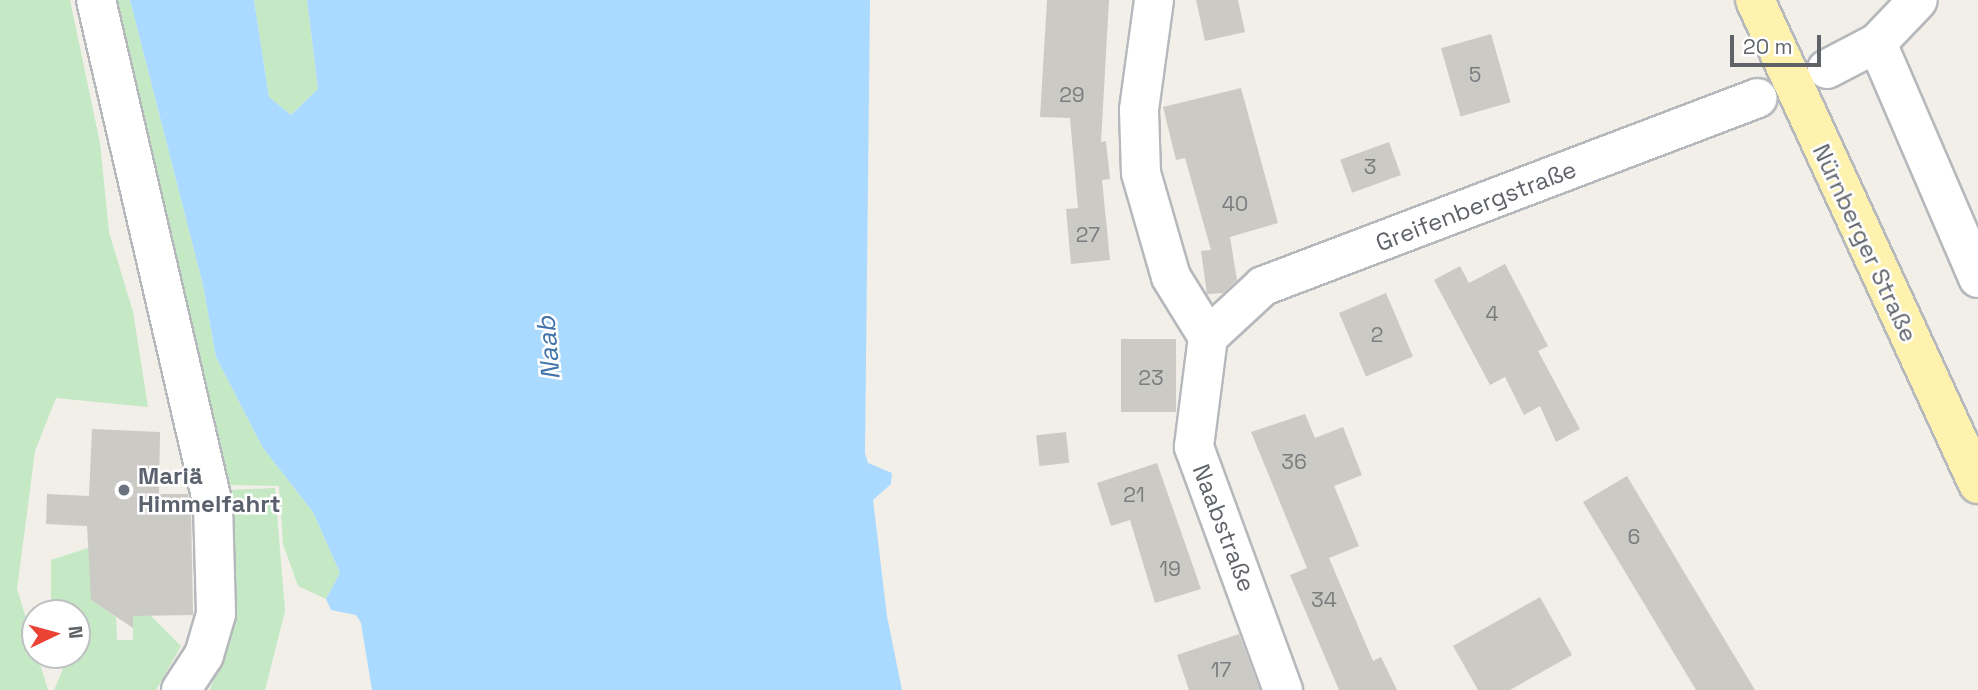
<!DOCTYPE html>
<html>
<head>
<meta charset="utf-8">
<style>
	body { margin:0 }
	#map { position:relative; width:1978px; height:690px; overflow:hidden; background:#f1efe8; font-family:"Space Grotesk",sans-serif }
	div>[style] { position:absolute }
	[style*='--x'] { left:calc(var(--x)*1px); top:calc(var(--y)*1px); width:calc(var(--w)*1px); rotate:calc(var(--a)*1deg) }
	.green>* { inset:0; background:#c5e8c5 }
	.water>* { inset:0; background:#aadaff }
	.building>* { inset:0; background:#cccac5; transform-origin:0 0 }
	.roads { filter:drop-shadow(2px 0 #b5b8bc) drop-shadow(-2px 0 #b5b8bc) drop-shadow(0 2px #b5b8bc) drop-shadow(0 -2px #b5b8bc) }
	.minor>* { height:38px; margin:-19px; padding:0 19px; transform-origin:19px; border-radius:19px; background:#fff }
	.major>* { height:38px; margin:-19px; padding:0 19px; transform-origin:19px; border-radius:19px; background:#fff2af }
	.dots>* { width:19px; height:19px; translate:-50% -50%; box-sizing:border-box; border:4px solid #fff; border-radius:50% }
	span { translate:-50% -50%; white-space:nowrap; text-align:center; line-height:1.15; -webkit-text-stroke:5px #fff; paint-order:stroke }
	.number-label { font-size:21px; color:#7a7d7f }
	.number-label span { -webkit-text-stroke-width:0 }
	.street-label { font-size:24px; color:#5f6368 }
	.worship-label { font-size:24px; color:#5b616d; font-weight:700 }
	.left { translate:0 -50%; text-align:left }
	.water-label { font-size:26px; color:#4174aa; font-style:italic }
	.north { position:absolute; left:21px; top:599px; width:70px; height:70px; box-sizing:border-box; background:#fff; border:2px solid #bfc1c3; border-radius:50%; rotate:85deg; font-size:19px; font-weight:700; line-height:28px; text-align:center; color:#5f6368 }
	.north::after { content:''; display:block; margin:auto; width:24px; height:32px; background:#ea4335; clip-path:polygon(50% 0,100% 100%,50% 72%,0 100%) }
	.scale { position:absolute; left:1730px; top:35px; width:91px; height:32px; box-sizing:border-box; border:4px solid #5f6368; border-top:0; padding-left:9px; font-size:21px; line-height:24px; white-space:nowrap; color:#5f6368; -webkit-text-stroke:5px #fff; paint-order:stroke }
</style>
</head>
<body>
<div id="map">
	<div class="green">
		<div style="clip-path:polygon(0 0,70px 0,100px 143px,109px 232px,133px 312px,148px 407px,56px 398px,35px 451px,17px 589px,48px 690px,0 690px)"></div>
		<div style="clip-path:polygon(105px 0,130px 0,203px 285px,216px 357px,263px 448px,313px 512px,340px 573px,326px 599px,298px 586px,283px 544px,279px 486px,229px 485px,148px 193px)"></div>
		<div style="clip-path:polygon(254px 0,307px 0,318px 89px,291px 115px,269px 97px)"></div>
		<div style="clip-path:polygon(275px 488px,285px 611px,265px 690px,210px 690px,236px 612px,228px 490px)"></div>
		<div style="clip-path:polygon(91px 547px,91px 600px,116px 617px,117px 640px,133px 640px,133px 617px,145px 610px,181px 646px,156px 690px,54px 690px,65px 664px,63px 655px,77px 655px,77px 613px,51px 613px,51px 560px)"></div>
	</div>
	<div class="water">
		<div style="clip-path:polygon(130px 0,254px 0,269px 97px,291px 115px,318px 89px,307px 0,870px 0,865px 453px,868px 463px,892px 473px,891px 484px,873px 500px,887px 616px,902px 690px,372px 690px,361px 623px,356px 615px,331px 610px,326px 599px,340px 573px,313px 512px,263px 448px,216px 357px,203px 285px)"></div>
	</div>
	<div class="building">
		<div style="clip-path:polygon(1047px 0,1109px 0,1101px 142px,1106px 141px,1110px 179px,1102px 180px,1110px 260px,1071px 264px,1066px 209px,1078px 208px,1070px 118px,1040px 117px)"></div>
		<div style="clip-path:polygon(1196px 0,1238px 0,1245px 32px,1205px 41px)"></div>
		<div style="left:1491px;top:34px;width:71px;height:52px;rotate:74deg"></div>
		<div style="clip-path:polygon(1241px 88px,1278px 223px,1230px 237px,1237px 280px,1223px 293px,1207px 294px,1201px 251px,1211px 250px,1185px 158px,1176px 160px,1163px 107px)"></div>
		<div style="left:1389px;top:142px;width:35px;height:52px;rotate:70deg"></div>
		<div style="clip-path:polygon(1505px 264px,1548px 346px,1538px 351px,1580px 429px,1556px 442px,1540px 406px,1524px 415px,1505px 377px,1490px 385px,1434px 280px,1460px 266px,1469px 283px)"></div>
		<div style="left:1386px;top:293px;width:69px;height:51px;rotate:67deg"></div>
		<div style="left:1176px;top:339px;width:73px;height:55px;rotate:90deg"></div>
		<div style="clip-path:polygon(1305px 414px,1315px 438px,1343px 427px,1362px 475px,1334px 486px,1359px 546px,1329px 558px,1373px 661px,1381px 657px,1397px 690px,1339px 690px,1290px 575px,1307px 568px,1251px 432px)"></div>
		<div style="clip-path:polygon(92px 429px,160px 432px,159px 494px,188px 494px,191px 508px,193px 615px,133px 616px,133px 628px,91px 600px,87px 526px,46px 524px,47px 494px,89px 496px)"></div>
		<div style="left:1066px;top:432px;width:31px;height:30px;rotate:84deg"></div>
		<div style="clip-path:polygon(1157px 463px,1201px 589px,1155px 603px,1130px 520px,1111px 526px,1097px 483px)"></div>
		<div style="clip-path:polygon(1627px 476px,1684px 572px,1755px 690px,1696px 690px,1583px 502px)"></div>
		<div style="clip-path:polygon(1540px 597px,1572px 655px,1510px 690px,1478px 690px,1453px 646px)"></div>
		<div style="clip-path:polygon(1239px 634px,1260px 690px,1189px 690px,1177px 655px)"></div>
	</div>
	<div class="roads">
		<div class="minor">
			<div style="--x:96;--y:0;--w:518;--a:76.96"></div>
			<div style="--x:213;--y:505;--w:109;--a:88.4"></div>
			<div style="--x:216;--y:614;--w:43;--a:106.3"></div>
			<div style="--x:204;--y:655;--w:42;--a:123.3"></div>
			<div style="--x:1154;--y:0;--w:111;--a:97.8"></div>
			<div style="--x:1139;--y:110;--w:63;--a:88.2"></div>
			<div style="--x:1141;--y:173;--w:108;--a:73.9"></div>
			<div style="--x:1171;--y:277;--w:70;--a:58.3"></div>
			<div style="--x:1208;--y:337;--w:111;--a:97.3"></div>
			<div style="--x:1194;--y:447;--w:259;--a:69.9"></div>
			<div style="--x:1877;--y:43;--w:256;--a:66.7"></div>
			<div style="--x:1827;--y:69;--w:56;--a:-27.5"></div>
			<div style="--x:1877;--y:43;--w:59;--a:-46.4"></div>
			<div style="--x:1208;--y:337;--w:75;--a:-42.8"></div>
			<div style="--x:1263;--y:286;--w:529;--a:-20.8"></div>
		</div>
		<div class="major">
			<div style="--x:1755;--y:0;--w:533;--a:65.26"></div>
		</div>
	</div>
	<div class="dots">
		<div style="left:124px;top:490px;background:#6b7280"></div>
	</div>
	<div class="number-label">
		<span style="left:1475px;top:75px">5</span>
		<span style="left:1072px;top:95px">29</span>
		<span style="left:1370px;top:167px">3</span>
		<span style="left:1235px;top:204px">40</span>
		<span style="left:1088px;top:235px">27</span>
		<span style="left:1492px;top:314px">4</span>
		<span style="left:1377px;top:335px">2</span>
		<span style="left:1151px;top:378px">23</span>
		<span style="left:1294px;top:462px">36</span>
		<span style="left:1134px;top:495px">21</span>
		<span style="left:1634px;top:537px">6</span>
		<span style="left:1170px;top:569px">19</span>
		<span style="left:1324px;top:600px">34</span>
		<span style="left:1221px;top:670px">17</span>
	</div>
	<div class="street-label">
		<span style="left:1476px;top:206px;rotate:-21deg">Greifenbergstraße</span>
		<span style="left:1865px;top:243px;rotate:65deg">Nürnberger Straße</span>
		<span style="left:1224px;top:528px;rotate:69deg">Naabstraße</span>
	</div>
	<div class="worship-label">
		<span class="left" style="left:138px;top:490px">Mariä<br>Himmelfahrt</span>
	</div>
	<div class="water-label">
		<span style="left:549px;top:348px;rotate:-95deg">Naab</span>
	</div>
	<div class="north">N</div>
	<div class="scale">20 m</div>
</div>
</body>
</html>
